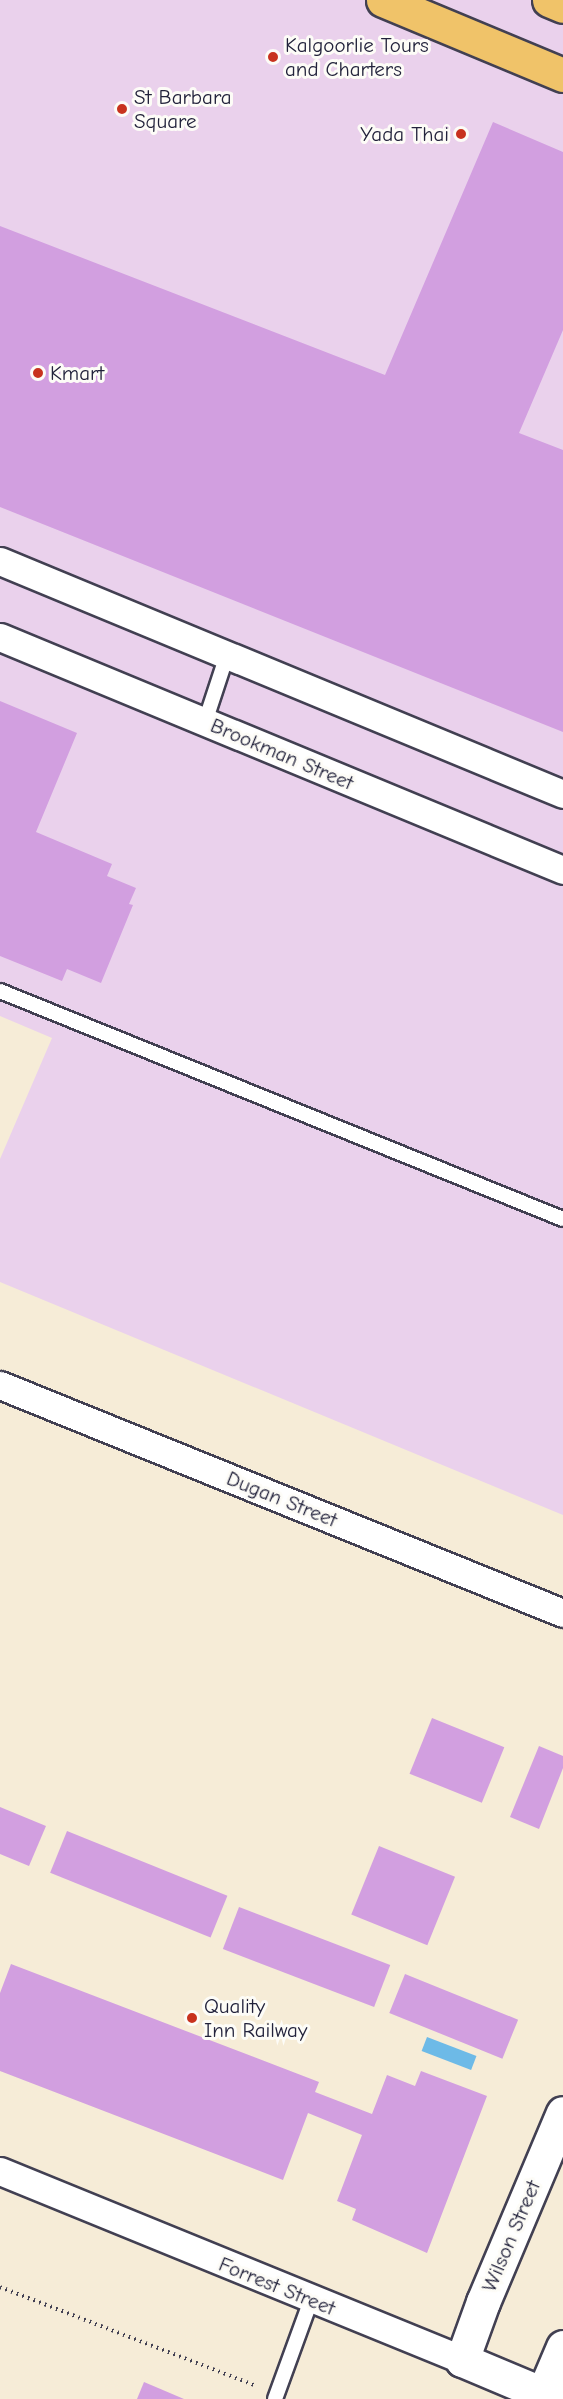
<!DOCTYPE html>
<html>
<head>
<meta charset="utf-8">
<style>
	body { margin:0 }
	#map { position:relative; width:563px; height:2399px; overflow:hidden; background:#f6ecd7; font-family:"Comic Neue",sans-serif }
	div>[style] { position:absolute }
	[style*='--x'] { left:calc(var(--x)*1px); top:calc(var(--y)*1px); width:calc(var(--w)*1px); rotate:calc(var(--a)*1deg) }
	.built>* { inset:0; background:#ead1ec }
	.water>* { inset:0; background:#6dbae7; transform-origin:0 0 }
	.building>* { inset:0; background:#d29fe0; transform-origin:0 0 }
	.path>* { height:4px; margin-top:-2px; transform-origin:0; background:repeating-linear-gradient(90deg,#424052 0 1.5px,transparent 0 6px) }
	.roads { filter:drop-shadow(2px 0 #424052) drop-shadow(-2px 0 #424052) drop-shadow(0 2px #424052) drop-shadow(0 -2px #424052) }
	.service>* { height:14px; margin:-7px; padding:0 7px; transform-origin:7px; border-radius:7px; background:#fff }
	.minor>* { height:27px; margin:-13.5px; padding:0 13.5px; transform-origin:13.5px; border-radius:13.5px; background:#fff }
	.tertiary>* { height:33px; margin:-16.5px; padding:0 16.5px; transform-origin:16.5px; border-radius:16.5px; background:#fff }
	.trunk>* { height:33px; margin:-16.5px; padding:0 16.5px; transform-origin:16.5px; border-radius:16.5px; background:#f0c369 }
	.dots>* { width:16px; height:16px; translate:-50% -50%; box-sizing:border-box; border:3px solid #fdfcf7; border-radius:50% }
	span { translate:-50% -50%; white-space:nowrap; text-align:center; line-height:1.15; -webkit-text-stroke:6px #fdfcf7; paint-order:stroke }
	.poi-label { font-size:21px; color:#22223b }
	.left { translate:0 -50%; text-align:left }
	.right { translate:-100% -50%; text-align:right }
	.street-label { font-size:21px; color:#22223b }
</style>
</head>
<body>
<div id="map">
	<div class="built">
		<div style="clip-path:polygon(0 0,563px 0,563px 1515px,0 1282px,0 1159px,52px 1038px,0 1016px)"></div>
	</div>
	<div class="water">
		<div style="left:427px;top:2037px;width:53px;height:15px;rotate:21deg"></div>
	</div>
	<div class="building">
		<div style="clip-path:polygon(493px 122px,563px 152px,563px 330px,519px 433px,563px 450px,563px 732px,0 507px,0 226px,385px 375px)"></div>
		<div style="clip-path:polygon(0 701px,77px 733px,36px 832px,112px 864px,107px 876px,136px 888px,129px 904px,133px 905px,101px 983px,67px 969px,62px 981px,0 956px)"></div>
		<div style="left:432px;top:1718px;width:78px;height:60px;rotate:22deg"></div>
		<div style="clip-path:polygon(539px 1746px,563px 1756px,563px 1768px,539px 1829px,510px 1817px)"></div>
		<div style="clip-path:polygon(0 1807px,46px 1826px,29px 1866px,0 1854px)"></div>
		<div style="left:67px;top:1831px;width:173px;height:45px;rotate:22deg"></div>
		<div style="left:379px;top:1846px;width:82px;height:74px;rotate:22deg"></div>
		<div style="left:239px;top:1907px;width:162px;height:45px;rotate:21deg"></div>
		<div style="clip-path:polygon(11px 1964px,319px 2082px,315px 2092px,372px 2114px,387px 2075px,415px 2086px,421px 2071px,487px 2096px,427px 2253px,352px 2220px,356px 2209px,337px 2201px,362px 2135px,308px 2113px,283px 2180px,0 2071px,0 1993px)"></div>
		<div style="left:405px;top:1974px;width:122px;height:42px;rotate:22deg"></div>
		<div style="clip-path:polygon(144px 2382px,184px 2399px,137px 2399px)"></div>
	</div>
	<div class="path">
		<div style="--x:0;--y:2287;--w:275;--a:21.1"></div>
	</div>
	<div class="roads">
		<div class="service">
			<div style="--x:205;--y:722;--w:71;--a:-71.8"></div>
			<div style="--x:0;--y:991;--w:607;--a:22.05"></div>
			<div style="--x:275;--y:2399;--w:105;--a:-70"></div>
		</div>
		<div class="minor">
			<div style="--x:0;--y:561;--w:609;--a:22.48"></div>
			<div style="--x:0;--y:637;--w:609;--a:22.48"></div>
			<div style="--x:0;--y:1385;--w:607;--a:22.05"></div>
			<div style="--x:0;--y:2171;--w:499;--a:22.2"></div>
		</div>
		<div class="tertiary">
			<div style="--x:543;--y:2394;--w:51;--a:-66.9"></div>
			<div style="--x:555;--y:2399;--w:101;--a:-157.2"></div>
			<div style="--x:462;--y:2360;--w:62;--a:-70.1"></div>
			<div style="--x:483;--y:2302;--w:205;--a:-67.1"></div>
		</div>
		<div class="trunk">
			<div style="--x:383;--y:0;--w:195;--a:22.6"></div>
			<div style="--x:549;--y:0;--w:15;--a:23"></div>
		</div>
	</div>
	<div class="dots">
		<div style="left:273px;top:57px;background:#c8321e"></div>
		<div style="left:122px;top:109px;background:#c8321e"></div>
		<div style="left:461px;top:134px;background:#c8321e"></div>
		<div style="left:38px;top:373px;background:#c8321e"></div>
		<div style="left:192px;top:2018px;background:#c8321e"></div>
	</div>
	<div class="poi-label">
		<span class="left" style="left:285px;top:57px">Kalgoorlie Tours<br>and Charters</span>
		<span class="left" style="left:134px;top:109px">St Barbara<br>Square</span>
		<span class="right" style="left:449px;top:134px">Yada Thai</span>
		<span class="left" style="left:50px;top:373px">Kmart</span>
		<span class="left" style="left:204px;top:2018px">Quality<br>Inn Railway</span>
	</div>
	<div class="street-label">
		<span style="left:282px;top:754px;rotate:23deg">Brookman Street</span>
		<span style="left:282px;top:1499px;rotate:22deg">Dugan Street</span>
		<span style="left:511px;top:2236px;rotate:-67deg">Wilson Street</span>
		<span style="left:277px;top:2286px;rotate:22deg">Forrest Street</span>
	</div>
</div>
</body>
</html>
